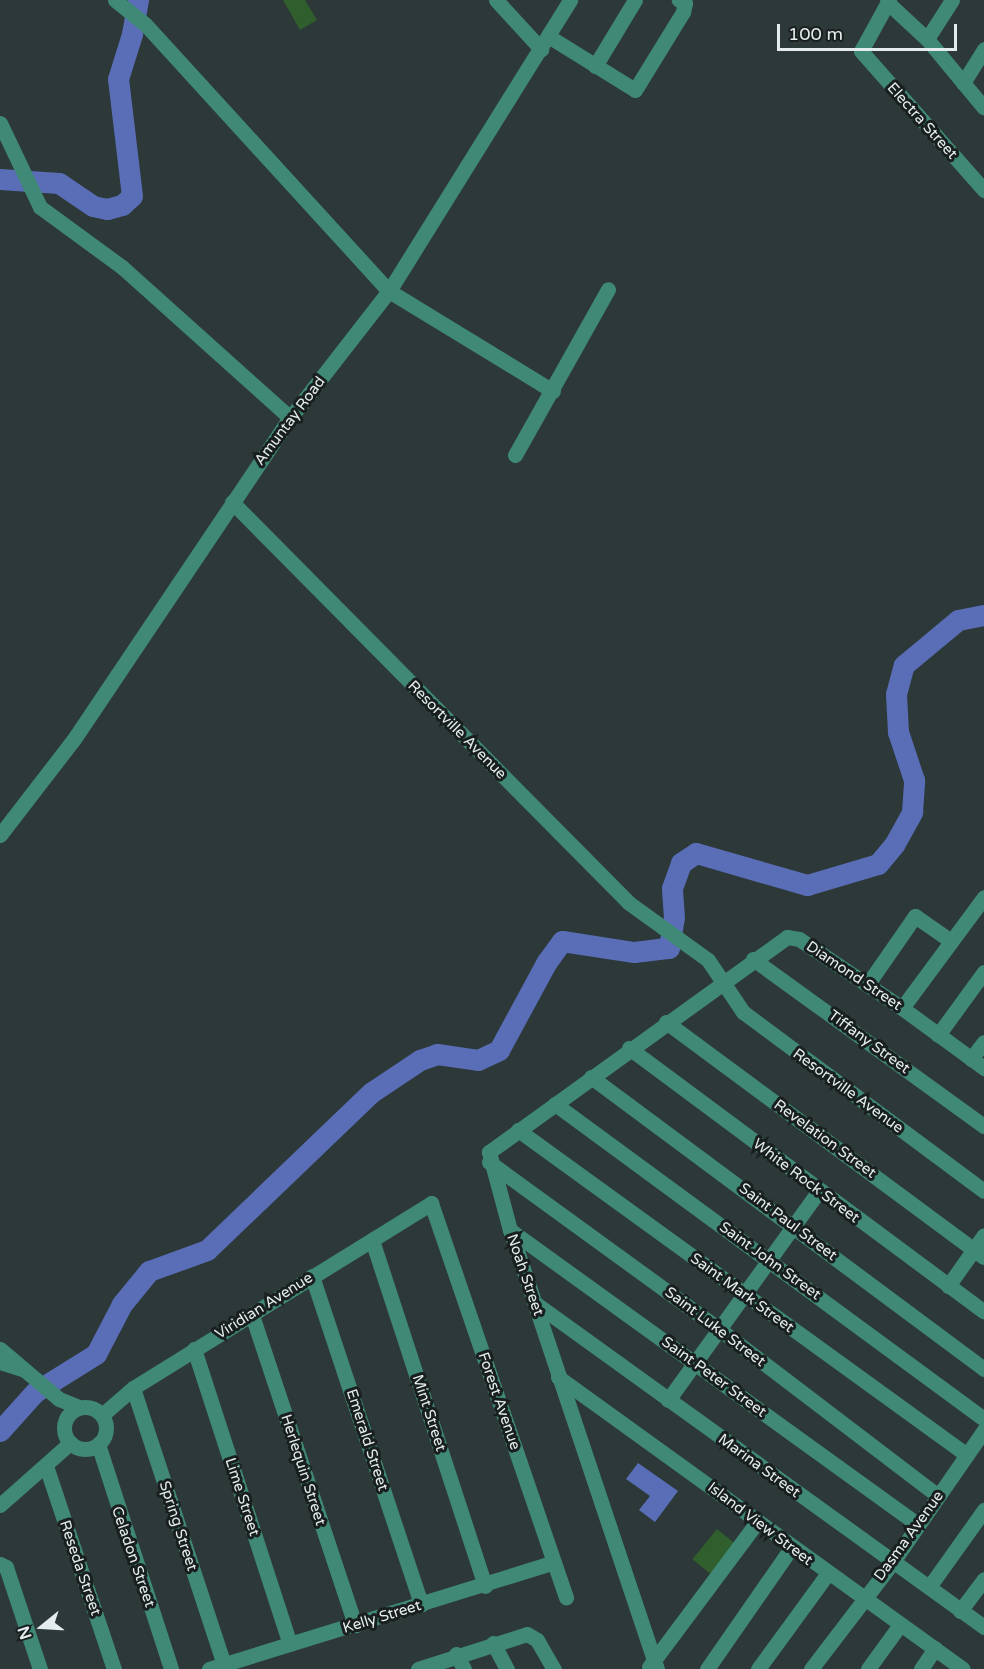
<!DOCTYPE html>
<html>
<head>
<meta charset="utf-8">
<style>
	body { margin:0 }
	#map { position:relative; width:984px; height:1669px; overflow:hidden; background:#2d3839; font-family:"Varela Round",sans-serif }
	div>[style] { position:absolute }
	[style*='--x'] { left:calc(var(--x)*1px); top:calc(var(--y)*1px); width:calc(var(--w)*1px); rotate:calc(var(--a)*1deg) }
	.green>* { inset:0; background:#305e2c; transform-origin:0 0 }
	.water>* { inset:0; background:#596eb7 }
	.river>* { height:21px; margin:-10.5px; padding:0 10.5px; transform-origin:10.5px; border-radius:10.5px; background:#596eb7 }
	.minor>* { height:15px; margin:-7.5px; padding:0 7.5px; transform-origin:7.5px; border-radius:7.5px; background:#3f8976 }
	.minor>.ring { margin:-7.5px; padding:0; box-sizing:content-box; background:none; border:15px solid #3f8976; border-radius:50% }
	span { translate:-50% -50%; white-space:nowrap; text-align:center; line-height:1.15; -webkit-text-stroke:6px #191e1f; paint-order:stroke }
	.street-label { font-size:15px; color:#e5eced }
	.north { position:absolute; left:12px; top:1597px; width:60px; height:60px; -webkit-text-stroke:4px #191e1f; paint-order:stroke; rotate:252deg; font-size:16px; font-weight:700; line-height:24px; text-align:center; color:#e5eced }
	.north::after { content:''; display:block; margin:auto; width:21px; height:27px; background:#e5eced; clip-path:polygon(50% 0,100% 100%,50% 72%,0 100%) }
	.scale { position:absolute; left:777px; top:24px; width:180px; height:27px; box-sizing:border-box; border:3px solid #e5eced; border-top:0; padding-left:8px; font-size:18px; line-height:21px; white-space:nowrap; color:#e5eced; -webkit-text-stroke:4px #191e1f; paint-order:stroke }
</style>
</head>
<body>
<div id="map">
	<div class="green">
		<div style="clip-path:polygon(283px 0,305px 0,317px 20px,300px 30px)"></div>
		<div style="left:717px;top:1529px;width:27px;height:39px;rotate:39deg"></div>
	</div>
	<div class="water">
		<div style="clip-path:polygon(638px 1463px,678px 1491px,655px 1522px,639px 1510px,650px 1496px,626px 1479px)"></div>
	</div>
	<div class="river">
		<div style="--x:0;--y:179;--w:59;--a:3.9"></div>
		<div style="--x:59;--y:183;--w:41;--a:34.1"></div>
		<div style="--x:93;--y:206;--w:14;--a:12"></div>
		<div style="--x:107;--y:209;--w:16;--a:-15"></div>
		<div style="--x:122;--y:205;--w:13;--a:-42"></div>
		<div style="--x:132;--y:196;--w:118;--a:-96.8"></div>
		<div style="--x:118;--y:79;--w:47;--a:-72.7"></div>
		<div style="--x:132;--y:34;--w:35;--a:-80"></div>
		<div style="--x:0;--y:1431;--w:52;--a:-48.1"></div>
		<div style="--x:35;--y:1392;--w:72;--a:-31.9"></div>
		<div style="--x:96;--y:1354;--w:56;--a:-62.5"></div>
		<div style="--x:122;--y:1304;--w:43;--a:-50.7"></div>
		<div style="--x:149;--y:1271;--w:62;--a:-19.9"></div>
		<div style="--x:207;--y:1250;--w:228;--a:-43.8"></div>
		<div style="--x:372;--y:1092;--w:58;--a:-33.7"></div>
		<div style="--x:420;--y:1060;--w:18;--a:-19"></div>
		<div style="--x:437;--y:1054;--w:41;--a:8.3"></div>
		<div style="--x:478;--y:1060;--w:23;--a:-25"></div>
		<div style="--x:499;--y:1050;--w:99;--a:-61.6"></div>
		<div style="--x:546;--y:963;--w:27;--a:-54"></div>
		<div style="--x:562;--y:941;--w:73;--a:8.7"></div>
		<div style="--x:634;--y:952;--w:35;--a:-7"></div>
		<div style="--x:669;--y:948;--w:30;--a:-81"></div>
		<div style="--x:674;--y:918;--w:30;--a:-94"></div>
		<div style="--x:672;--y:888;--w:27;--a:-70"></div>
		<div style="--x:681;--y:863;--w:18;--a:-34"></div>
		<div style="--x:696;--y:853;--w:116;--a:16.1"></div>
		<div style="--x:807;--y:885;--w:74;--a:-16.5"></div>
		<div style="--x:878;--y:864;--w:25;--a:-50"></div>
		<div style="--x:894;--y:845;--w:38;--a:-61"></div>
		<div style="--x:912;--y:812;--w:32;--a:-86"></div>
		<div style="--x:914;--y:780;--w:51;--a:-108.4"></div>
		<div style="--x:898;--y:732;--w:38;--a:-93"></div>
		<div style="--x:896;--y:694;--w:30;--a:-75"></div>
		<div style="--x:904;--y:665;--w:70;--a:-39.8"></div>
		<div style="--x:958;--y:620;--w:26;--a:-11"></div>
	</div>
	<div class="minor">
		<div style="--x:115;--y:0;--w:38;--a:39"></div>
		<div style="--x:145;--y:24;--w:362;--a:47.6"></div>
		<div style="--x:389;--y:291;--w:192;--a:31.4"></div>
		<div style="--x:496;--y:0;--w:67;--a:47.4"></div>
		<div style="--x:889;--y:0;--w:58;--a:118.8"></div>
		<div style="--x:861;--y:51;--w:186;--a:48.5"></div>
		<div style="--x:887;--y:2;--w:54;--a:42.8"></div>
		<div style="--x:927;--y:39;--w:89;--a:50.4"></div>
		<div style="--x:548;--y:36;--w:102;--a:31.8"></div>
		<div style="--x:635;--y:90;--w:92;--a:-58.4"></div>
		<div style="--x:683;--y:12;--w:9;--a:-77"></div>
		<div style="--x:685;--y:3;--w:7;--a:-153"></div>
		<div style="--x:927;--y:39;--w:46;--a:-57.3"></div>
		<div style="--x:595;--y:66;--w:77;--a:-58.8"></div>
		<div style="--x:963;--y:83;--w:40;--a:-58"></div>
		<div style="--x:0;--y:123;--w:93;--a:64.5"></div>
		<div style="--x:40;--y:207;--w:102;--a:36.2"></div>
		<div style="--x:122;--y:267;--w:226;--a:41.9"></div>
		<div style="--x:515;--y:455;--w:190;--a:-60.7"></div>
		<div style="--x:232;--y:502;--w:564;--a:45.29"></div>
		<div style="--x:629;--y:903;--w:97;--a:35.8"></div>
		<div style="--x:708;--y:960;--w:63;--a:56.1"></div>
		<div style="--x:743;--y:1012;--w:300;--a:36.6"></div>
		<div style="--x:0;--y:835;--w:121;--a:-52.4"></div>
		<div style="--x:74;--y:739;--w:387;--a:-56.1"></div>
		<div style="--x:290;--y:418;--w:161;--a:-52.1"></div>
		<div style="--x:389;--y:291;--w:343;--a:-58.1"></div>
		<div style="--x:753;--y:959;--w:285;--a:35.9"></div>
		<div style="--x:867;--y:985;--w:84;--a:-55.2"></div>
		<div style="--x:915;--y:916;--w:44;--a:34.8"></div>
		<div style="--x:902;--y:1008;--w:138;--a:-53.5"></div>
		<div style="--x:666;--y:1022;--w:395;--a:36.5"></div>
		<div style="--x:938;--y:1035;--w:78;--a:-53.9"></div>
		<div style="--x:629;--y:1048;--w:442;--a:36.6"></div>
		<div style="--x:971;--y:1059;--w:21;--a:-53"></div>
		<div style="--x:591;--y:1077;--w:490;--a:36.6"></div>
		<div style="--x:555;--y:1104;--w:532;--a:36.29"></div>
		<div style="--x:518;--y:1130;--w:554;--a:35.9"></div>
		<div style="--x:489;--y:1162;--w:284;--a:36"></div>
		<div style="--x:719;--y:1329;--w:275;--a:37.3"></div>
		<div style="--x:510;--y:1230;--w:502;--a:35.84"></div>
		<div style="--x:372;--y:1240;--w:364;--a:71.9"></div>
		<div style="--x:312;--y:1276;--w:346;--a:71.6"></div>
		<div style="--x:948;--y:1286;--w:62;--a:-54.8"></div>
		<div style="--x:535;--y:1303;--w:554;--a:35.81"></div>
		<div style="--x:252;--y:1315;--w:327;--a:71.6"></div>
		<div style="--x:0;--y:1349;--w:77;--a:40.3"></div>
		<div style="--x:59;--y:1399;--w:22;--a:22"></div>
		<div style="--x:194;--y:1349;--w:310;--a:72"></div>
		<div style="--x:0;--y:1362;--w:25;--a:18"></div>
		<div style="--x:558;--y:1377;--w:499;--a:35.8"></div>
		<div style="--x:133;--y:1388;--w:291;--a:71.8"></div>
		<div style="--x:668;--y:1400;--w:258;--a:-54.2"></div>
		<div class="ring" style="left:64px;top:1407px;width:27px;height:27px"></div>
		<div style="--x:102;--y:1415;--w:41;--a:-41.1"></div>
		<div style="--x:133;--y:1388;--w:351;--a:-31.8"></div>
		<div style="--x:431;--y:1203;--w:417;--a:71.1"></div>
		<div style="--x:98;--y:1444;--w:237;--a:72"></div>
		<div style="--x:46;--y:1466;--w:214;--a:71.5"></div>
		<div style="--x:0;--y:1505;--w:94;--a:-41.5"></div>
		<div style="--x:0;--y:1564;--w:7;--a:27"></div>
		<div style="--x:6;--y:1567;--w:108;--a:71.6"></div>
		<div style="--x:929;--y:1587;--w:95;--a:-54.5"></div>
		<div style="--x:960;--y:1611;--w:40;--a:-53"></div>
		<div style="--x:493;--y:1643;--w:30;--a:62"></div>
		<div style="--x:456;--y:1654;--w:17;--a:62"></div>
		<div style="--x:649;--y:1667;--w:182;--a:-53.3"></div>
		<div style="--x:209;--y:1669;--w:361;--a:-17.2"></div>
		<div style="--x:418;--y:1669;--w:114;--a:-17.8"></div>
		<div style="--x:527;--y:1634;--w:12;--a:31"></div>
		<div style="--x:537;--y:1640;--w:34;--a:60"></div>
		<div style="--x:657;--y:1669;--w:463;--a:-108.5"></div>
		<div style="--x:510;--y:1230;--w:81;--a:-105.1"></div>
		<div style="--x:489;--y:1152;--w:367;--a:-35.8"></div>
		<div style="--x:787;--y:937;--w:12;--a:9"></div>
		<div style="--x:799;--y:939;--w:124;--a:33.8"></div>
		<div style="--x:902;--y:1008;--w:102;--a:36.2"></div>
		<div style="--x:707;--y:1669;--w:147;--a:-55.2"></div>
		<div style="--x:758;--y:1669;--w:119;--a:-53.9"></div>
		<div style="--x:811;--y:1669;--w:133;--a:-52.6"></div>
		<div style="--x:892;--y:1563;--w:162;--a:-55.3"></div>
		<div style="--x:868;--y:1669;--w:53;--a:-54.2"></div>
		<div style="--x:921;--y:1669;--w:25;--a:-56"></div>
	</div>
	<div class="street-label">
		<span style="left:922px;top:121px;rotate:48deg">Electra Street</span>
		<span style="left:290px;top:421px;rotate:-53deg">Amuntay Road</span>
		<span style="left:457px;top:730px;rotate:45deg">Resortville Avenue</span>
		<span style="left:854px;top:976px;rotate:34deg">Diamond Street</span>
		<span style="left:869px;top:1042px;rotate:36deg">Tiffany Street</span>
		<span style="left:848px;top:1091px;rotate:36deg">Resortville Avenue</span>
		<span style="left:825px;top:1139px;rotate:36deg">Revelation Street</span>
		<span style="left:806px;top:1181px;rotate:37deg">White Rock Street</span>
		<span style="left:788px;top:1222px;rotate:37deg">Saint Paul Street</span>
		<span style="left:770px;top:1261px;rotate:36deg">Saint John Street</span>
		<span style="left:525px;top:1275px;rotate:71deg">Noah Street</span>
		<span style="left:742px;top:1293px;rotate:36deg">Saint Mark Street</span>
		<span style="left:264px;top:1306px;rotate:-32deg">Viridian Avenue</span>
		<span style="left:715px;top:1327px;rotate:37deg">Saint Luke Street</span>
		<span style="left:714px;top:1377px;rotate:36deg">Saint Peter Street</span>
		<span style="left:499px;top:1401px;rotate:71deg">Forest Avenue</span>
		<span style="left:429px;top:1413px;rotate:72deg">Mint Street</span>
		<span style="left:367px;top:1440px;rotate:72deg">Emerald Street</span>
		<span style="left:759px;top:1466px;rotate:36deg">Marina Street</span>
		<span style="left:303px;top:1470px;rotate:72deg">Herlequin Street</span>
		<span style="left:242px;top:1497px;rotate:72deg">Lime Street</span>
		<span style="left:760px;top:1524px;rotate:37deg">Island View Street</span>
		<span style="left:178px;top:1526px;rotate:72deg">Spring Street</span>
		<span style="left:909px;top:1536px;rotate:-54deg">Dasma Avenue</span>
		<span style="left:133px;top:1557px;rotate:71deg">Celadon Street</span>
		<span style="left:80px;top:1568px;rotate:71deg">Reseda Street</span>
		<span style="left:382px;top:1617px;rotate:-17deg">Kelly Street</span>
	</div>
	<div class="north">N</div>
	<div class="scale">100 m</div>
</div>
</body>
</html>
